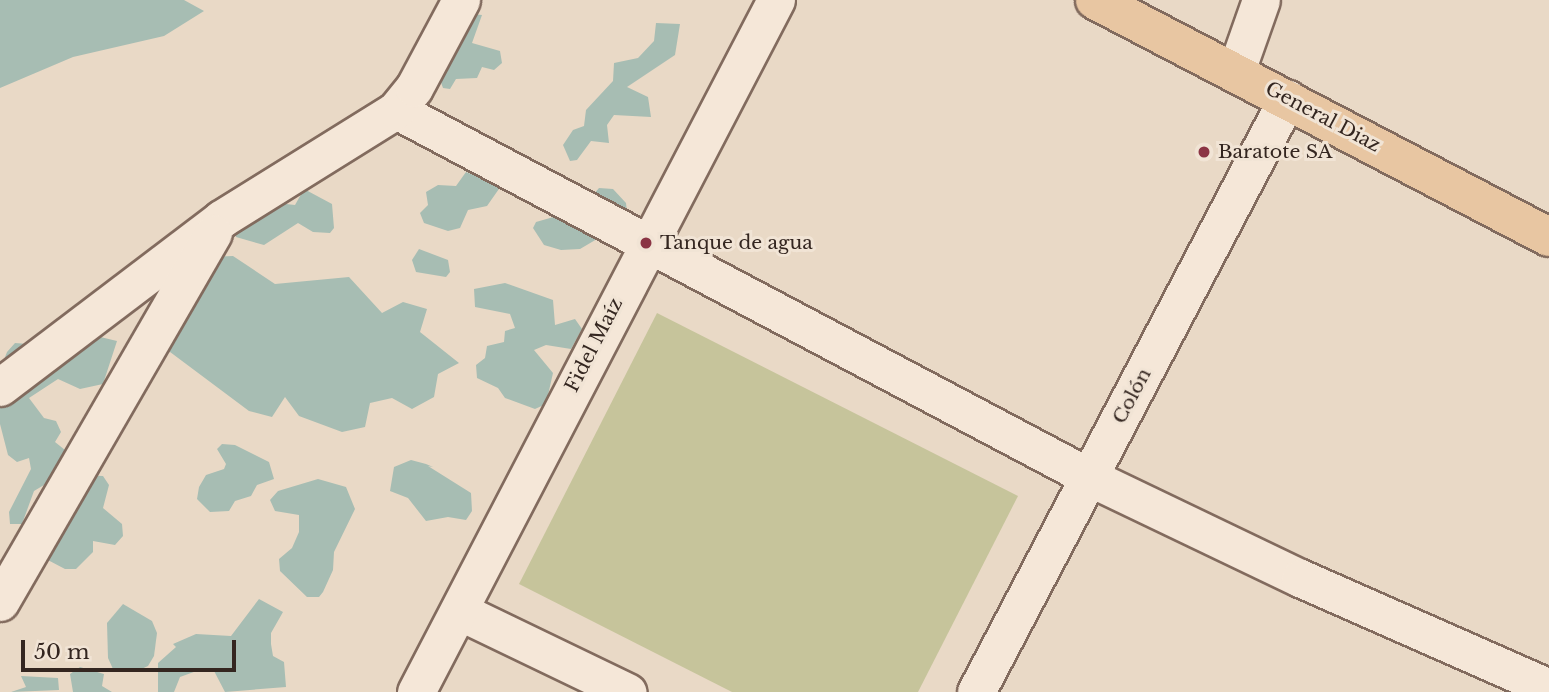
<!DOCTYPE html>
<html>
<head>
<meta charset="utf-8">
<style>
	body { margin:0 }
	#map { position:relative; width:1549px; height:692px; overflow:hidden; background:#e9d9c6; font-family:"Libre Baskerville",serif }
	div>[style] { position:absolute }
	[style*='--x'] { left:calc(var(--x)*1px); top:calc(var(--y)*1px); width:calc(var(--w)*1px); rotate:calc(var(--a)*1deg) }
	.green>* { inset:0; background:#c6c49b }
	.water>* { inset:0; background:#a7bdb3 }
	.roads { filter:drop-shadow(2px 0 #826b5e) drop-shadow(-2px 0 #826b5e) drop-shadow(0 2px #826b5e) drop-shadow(0 -2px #826b5e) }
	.minor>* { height:37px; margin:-18.5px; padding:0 18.5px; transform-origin:18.5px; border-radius:18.5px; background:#f5e7d8 }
	.major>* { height:38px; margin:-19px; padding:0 19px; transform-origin:19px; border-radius:19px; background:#e8c6a2 }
	.dots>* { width:19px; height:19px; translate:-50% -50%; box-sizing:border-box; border:4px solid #f1e4d5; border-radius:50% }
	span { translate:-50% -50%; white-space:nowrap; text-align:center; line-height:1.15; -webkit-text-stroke:6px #f1e4d5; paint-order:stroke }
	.street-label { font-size:19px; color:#342620 }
	.poi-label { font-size:19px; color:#342620 }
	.left { translate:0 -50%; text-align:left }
	.scale { position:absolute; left:21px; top:640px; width:215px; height:32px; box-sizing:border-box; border:4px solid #342620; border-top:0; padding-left:9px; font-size:21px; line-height:24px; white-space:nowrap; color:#342620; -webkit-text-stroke:5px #f1e4d5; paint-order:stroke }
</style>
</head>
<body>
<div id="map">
	<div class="green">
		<div style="clip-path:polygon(657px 313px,1018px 496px,918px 692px,732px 692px,519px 584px)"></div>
	</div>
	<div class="water">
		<div style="clip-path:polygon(0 0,184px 0,204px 11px,164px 36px,73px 57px,0 88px)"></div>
		<div style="clip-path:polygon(454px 12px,482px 15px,472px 43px,500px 51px,502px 63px,494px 70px,482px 67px,477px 78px,456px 79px,450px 89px,443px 88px,439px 77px)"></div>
		<div style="clip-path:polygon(656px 23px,680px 24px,675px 55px,627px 87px,648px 97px,651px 117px,614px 115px,607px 125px,609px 143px,591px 141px,577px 160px,570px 161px,563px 145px,573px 130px,584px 126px,586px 110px,613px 81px,614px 63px,638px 58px,654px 41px)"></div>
		<div style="clip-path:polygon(466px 172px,501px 186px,487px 206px,468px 210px,460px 228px,448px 231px,424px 223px,420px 213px,428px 205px,426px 192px,438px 185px,456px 186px)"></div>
		<div style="clip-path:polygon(599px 188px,613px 189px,626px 203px,628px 221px,616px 240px,597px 239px,580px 249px,561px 250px,544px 245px,533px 228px,536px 222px,564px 214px,587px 202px)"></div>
		<div style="clip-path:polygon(304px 189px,332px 204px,334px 228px,330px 233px,313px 232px,298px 223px,264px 245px,236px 237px,234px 231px,259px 201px,295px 205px)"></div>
		<div style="clip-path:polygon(419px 249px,448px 260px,450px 272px,446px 277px,416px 272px,412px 260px)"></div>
		<div style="clip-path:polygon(233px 256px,275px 284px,349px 277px,382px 313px,403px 302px,427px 309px,420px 332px,459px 363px,438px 374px,434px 397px,412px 409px,392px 398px,370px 403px,365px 427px,342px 432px,299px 416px,285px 397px,272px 417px,249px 411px,154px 340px,179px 335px,184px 312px,209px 257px)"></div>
		<div style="clip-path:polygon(505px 283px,553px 300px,555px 325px,575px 319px,582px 329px,571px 349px,546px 345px,534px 350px,553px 373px,546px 404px,535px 409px,505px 398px,498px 388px,477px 378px,476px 365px,485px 358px,487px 346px,504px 342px,505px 331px,515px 328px,510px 314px,475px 307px,474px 289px)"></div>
		<div style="clip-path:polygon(92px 335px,117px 341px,103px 384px,80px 389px,58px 379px,29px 398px,44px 418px,56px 421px,61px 432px,55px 442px,65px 450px,68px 461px,54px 479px,34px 491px,22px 524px,10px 524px,9px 512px,31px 469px,29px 458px,17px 462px,8px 455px,0 424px,0 370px,7px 352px,15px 343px,53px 346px)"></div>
		<div style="clip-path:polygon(222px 444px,235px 445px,269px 462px,274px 479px,257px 485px,251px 496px,235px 501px,229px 511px,210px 512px,197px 499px,199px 487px,206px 475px,224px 469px,226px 464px,217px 449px)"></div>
		<div style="clip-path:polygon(411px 460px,426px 464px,433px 467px,428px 466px,471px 493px,472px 511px,466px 520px,448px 517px,426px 521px,408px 498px,390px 491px,394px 467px)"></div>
		<div style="clip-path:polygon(78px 475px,103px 476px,109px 485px,103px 508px,122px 524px,123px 536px,115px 545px,93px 541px,93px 552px,76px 569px,65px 569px,44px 558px)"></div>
		<div style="clip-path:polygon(318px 479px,346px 487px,355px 509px,334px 552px,333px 570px,323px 592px,319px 597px,307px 597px,280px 571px,279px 559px,292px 548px,299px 532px,299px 515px,275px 511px,270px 500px,278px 491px)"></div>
		<div style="clip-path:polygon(259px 599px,283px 612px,271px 633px,271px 644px,273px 656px,284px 662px,286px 687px,225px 692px,213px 669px,202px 669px,180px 677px,174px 692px,158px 692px,158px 663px,176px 647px,173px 644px,196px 634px,231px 636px)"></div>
		<div style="clip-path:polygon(123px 604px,152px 621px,157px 633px,154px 656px,148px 666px,137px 671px,113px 669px,108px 658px,107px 623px)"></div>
		<div style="clip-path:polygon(80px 667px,104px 674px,102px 686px,112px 692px,73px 692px,70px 674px)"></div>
		<div style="clip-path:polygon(21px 676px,58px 678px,59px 690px,11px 692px,26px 687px)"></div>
	</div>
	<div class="roads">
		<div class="minor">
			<div style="--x:1236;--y:71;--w:75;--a:-70.6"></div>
			<div style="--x:396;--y:110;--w:784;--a:27.9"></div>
			<div style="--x:1089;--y:477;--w:234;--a:25.6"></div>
			<div style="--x:1300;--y:578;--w:272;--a:23.8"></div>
			<div style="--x:0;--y:387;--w:278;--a:-37.2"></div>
			<div style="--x:221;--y:219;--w:206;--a:-31.9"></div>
			<div style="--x:396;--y:110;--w:28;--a:-51"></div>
			<div style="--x:414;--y:88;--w:100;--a:-61.9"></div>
			<div style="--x:0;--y:602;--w:426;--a:-60"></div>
			<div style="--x:459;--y:611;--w:187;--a:25.7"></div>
			<div style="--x:416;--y:692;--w:780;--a:-62.52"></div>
			<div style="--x:976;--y:692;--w:670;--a:-62.33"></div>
		</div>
		<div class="major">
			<div style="--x:1095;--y:0;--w:512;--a:27.57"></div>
		</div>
	</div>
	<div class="dots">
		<div style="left:1204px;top:152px;background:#8b3444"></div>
		<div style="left:646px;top:243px;background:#8b3444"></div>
	</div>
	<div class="street-label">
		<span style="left:1323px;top:117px;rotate:28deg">General Diaz</span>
		<span style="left:594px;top:345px;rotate:-63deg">Fidel Maíz</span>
		<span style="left:1132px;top:396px;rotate:-62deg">Colón</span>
	</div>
	<div class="poi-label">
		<span class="left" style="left:1218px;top:152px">Baratote SA</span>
		<span class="left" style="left:660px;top:243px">Tanque de agua</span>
	</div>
	<div class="scale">50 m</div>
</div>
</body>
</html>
